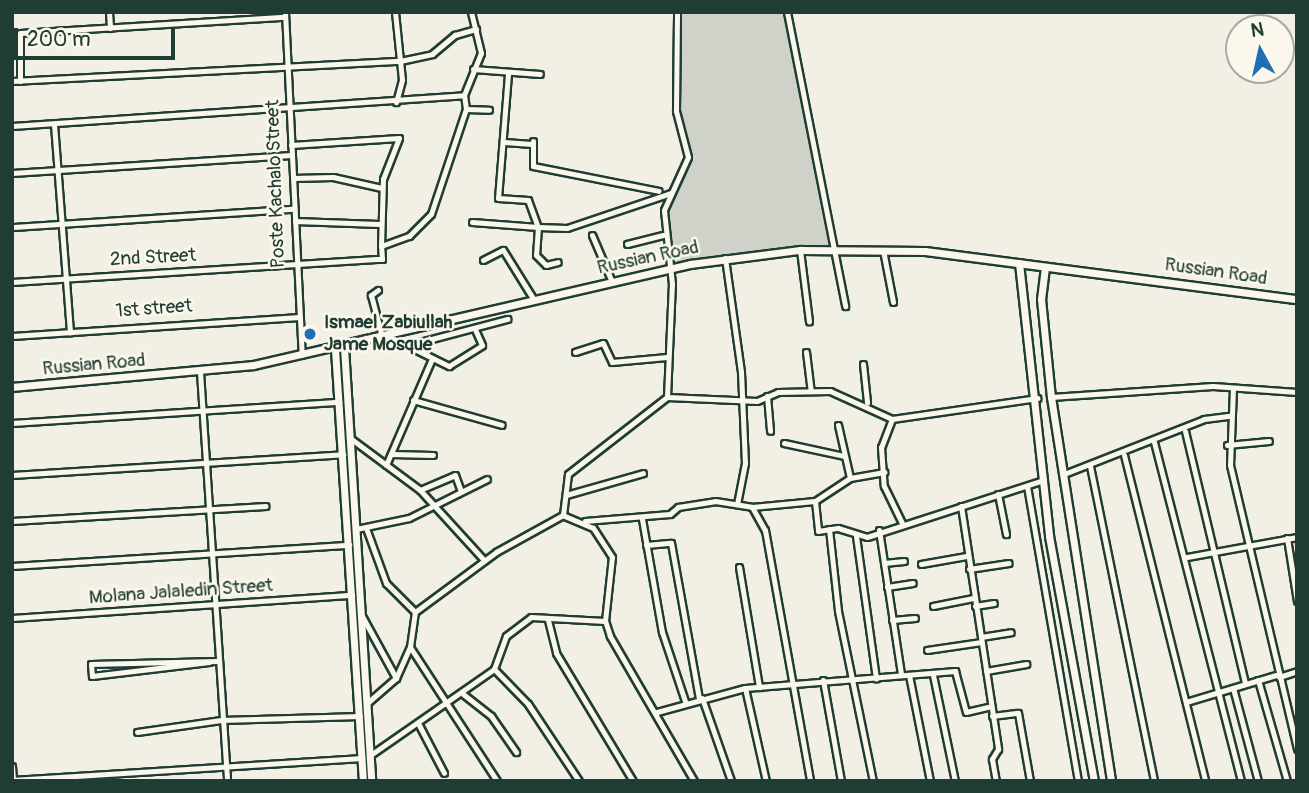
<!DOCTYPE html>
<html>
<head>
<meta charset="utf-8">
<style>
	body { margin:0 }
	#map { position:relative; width:1309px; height:793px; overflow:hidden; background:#f2f0e5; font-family:Pangolin,sans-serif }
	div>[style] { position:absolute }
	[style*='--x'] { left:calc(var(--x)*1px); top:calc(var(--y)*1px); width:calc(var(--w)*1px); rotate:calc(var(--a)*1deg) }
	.green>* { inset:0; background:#cfd2c8 }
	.roads { filter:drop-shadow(2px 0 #1f3d34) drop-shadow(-2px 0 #1f3d34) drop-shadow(0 2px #1f3d34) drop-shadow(0 -2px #1f3d34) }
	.street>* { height:5px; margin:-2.5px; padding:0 2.5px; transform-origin:2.5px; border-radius:2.5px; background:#fbf7ec }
	.secondary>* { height:7px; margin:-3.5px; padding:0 3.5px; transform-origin:3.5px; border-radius:3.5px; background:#fbf7ec }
	.dots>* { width:19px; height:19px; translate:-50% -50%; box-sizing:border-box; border:4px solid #fbf7ec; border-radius:50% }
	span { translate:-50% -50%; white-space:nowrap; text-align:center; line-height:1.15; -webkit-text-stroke:5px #fbf7ec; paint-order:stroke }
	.street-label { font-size:19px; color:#1f3d34 }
	.poi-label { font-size:19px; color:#1f3d34; font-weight:700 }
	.left { translate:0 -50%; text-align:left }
	.frame { position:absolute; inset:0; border:14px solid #1f3d34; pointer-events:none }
	.north { position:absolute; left:1225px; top:14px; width:70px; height:70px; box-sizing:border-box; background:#fbf7ec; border:2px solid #a3ada2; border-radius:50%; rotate:352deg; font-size:19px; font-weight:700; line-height:28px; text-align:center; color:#1f3d34 }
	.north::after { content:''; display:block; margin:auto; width:24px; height:32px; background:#1f6fb2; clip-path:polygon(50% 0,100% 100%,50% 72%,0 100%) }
	.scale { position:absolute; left:14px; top:28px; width:161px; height:32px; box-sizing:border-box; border:4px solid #1f3d34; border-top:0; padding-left:9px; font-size:21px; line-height:24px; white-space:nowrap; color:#1f3d34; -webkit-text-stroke:5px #fbf7ec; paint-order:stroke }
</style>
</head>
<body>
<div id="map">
	<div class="green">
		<div style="clip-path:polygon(677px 12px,787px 12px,838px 249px,667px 270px,664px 210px,688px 163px,676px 111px)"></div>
	</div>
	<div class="roads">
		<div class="street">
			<div style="--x:109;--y:12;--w:16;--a:86"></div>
			<div style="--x:285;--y:12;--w:343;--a:87.2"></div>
			<div style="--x:395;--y:12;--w:68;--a:84.1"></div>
			<div style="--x:402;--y:80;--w:23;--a:105"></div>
			<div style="--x:787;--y:12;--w:300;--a:78.8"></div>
			<div style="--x:473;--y:69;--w:67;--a:4.3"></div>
			<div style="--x:508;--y:74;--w:124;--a:94.6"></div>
			<div style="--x:498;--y:198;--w:30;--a:4"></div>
			<div style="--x:528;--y:200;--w:29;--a:70"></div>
			<div style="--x:538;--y:227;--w:29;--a:2"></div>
			<div style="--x:567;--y:228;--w:110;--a:-18.6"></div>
			<div style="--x:12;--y:81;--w:389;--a:-3"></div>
			<div style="--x:400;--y:61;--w:33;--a:-12"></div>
			<div style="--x:432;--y:54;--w:30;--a:-40"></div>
			<div style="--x:455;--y:35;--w:22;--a:-16"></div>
			<div style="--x:20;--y:81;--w:48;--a:-90"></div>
			<div style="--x:20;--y:33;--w:265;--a:-3.5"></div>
			<div style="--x:466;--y:109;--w:23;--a:2"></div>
			<div style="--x:54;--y:124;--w:209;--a:85.6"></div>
			<div style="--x:12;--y:126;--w:453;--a:-3.9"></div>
			<div style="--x:533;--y:141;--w:25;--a:90"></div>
			<div style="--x:533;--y:166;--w:128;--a:11.2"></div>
			<div style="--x:504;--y:142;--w:28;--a:4"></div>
			<div style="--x:291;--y:145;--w:108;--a:-3.7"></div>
			<div style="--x:399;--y:138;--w:44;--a:111.3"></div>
			<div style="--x:383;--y:179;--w:67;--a:91.7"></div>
			<div style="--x:381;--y:246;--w:30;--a:-20"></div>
			<div style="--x:409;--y:236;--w:31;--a:-45"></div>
			<div style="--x:431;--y:214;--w:111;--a:-71.6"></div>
			<div style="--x:466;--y:109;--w:14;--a:-98"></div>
			<div style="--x:464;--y:95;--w:45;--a:-68"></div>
			<div style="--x:481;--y:53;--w:42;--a:-103.7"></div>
			<div style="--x:12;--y:173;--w:280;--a:-3.7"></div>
			<div style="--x:293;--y:178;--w:40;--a:-1.4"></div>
			<div style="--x:333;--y:177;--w:50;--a:12.7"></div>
			<div style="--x:295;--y:221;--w:84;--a:2"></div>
			<div style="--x:472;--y:222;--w:66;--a:4.3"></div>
			<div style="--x:538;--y:227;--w:28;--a:94"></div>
			<div style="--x:536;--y:255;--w:14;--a:45"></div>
			<div style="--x:546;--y:265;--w:12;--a:-14"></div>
			<div style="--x:12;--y:227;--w:283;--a:-3.7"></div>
			<div style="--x:592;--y:235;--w:51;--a:66.9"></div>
			<div style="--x:627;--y:244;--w:37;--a:-14"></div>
			<div style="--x:800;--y:250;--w:72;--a:82.8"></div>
			<div style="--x:883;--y:250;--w:53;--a:79.1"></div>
			<div style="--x:725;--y:258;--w:115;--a:82"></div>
			<div style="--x:741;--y:372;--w:91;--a:87.5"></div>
			<div style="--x:745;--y:463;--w:42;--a:101"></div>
			<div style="--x:483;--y:260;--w:22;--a:-27"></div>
			<div style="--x:503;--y:250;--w:59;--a:58.2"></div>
			<div style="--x:12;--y:282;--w:365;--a:-3.6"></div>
			<div style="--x:376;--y:259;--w:6;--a:0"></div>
			<div style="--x:382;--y:259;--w:13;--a:-94"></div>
			<div style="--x:378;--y:290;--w:9;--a:144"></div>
			<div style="--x:371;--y:295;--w:43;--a:75.3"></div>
			<div style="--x:12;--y:336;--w:288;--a:-3.8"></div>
			<div style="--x:390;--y:337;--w:66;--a:26.2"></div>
			<div style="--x:449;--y:366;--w:39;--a:-32"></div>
			<div style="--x:482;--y:345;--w:17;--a:-114"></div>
			<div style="--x:405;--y:346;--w:106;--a:-14.8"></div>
			<div style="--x:575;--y:352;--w:29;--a:-18"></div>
			<div style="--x:603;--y:343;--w:21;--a:65"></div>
			<div style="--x:612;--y:362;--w:55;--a:-5.2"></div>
			<div style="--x:806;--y:352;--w:38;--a:83"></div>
			<div style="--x:863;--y:364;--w:39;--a:84"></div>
			<div style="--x:200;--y:372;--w:410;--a:86.2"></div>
			<div style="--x:1233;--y:388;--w:77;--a:92.2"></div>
			<div style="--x:1230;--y:465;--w:292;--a:76.7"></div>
			<div style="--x:767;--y:396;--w:35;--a:85"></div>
			<div style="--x:667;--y:397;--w:113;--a:-87.5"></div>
			<div style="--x:672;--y:284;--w:74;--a:-96.2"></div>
			<div style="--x:664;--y:210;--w:58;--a:-65.6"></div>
			<div style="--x:688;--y:157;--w:48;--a:-104.6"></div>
			<div style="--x:676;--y:111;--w:99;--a:-89.4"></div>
			<div style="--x:1051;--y:397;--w:162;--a:-3.9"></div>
			<div style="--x:1213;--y:386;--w:84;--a:4.1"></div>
			<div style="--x:413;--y:400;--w:92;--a:15.7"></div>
			<div style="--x:892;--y:419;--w:30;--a:111"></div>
			<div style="--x:881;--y:447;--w:39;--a:86"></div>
			<div style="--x:884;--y:486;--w:41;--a:64.1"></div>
			<div style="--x:12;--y:423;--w:328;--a:-3.7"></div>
			<div style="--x:838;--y:425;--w:54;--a:77.2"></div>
			<div style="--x:1185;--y:431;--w:258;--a:76.6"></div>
			<div style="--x:350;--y:438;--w:87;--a:36.6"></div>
			<div style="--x:420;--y:490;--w:95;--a:47.6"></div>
			<div style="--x:1154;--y:442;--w:350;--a:75.6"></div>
			<div style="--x:784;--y:443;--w:61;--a:12.2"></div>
			<div style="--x:1227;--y:445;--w:42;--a:-5.4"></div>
			<div style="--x:391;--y:454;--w:42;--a:1.4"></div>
			<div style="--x:1124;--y:455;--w:336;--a:76"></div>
			<div style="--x:386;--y:465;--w:113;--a:-66.6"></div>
			<div style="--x:1090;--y:466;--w:321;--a:78.5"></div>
			<div style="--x:1064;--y:474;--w:150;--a:-21.4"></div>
			<div style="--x:1204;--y:419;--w:26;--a:-7"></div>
			<div style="--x:12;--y:475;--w:332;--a:-3.6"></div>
			<div style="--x:1027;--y:486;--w:299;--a:80.2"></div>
			<div style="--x:420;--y:490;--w:38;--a:-23"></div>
			<div style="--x:455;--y:475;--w:15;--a:70"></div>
			<div style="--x:998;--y:494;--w:41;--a:78.7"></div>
			<div style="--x:566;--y:495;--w:80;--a:-15.9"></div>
			<div style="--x:815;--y:501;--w:30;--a:84"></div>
			<div style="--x:818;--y:531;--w:20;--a:-9"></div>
			<div style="--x:838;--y:528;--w:30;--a:17"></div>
			<div style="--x:867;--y:537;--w:186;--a:-17.9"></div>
			<div style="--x:961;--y:506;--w:246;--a:81.3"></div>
			<div style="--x:998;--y:749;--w:12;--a:121"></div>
			<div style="--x:992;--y:759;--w:22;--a:80"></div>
			<div style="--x:752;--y:507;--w:26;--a:61"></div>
			<div style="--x:765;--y:530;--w:255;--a:79.8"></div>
			<div style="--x:642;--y:519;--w:115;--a:80"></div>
			<div style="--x:662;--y:632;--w:73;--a:71.6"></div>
			<div style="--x:12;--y:521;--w:254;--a:-3.4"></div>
			<div style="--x:585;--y:521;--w:85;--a:-4.7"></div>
			<div style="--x:670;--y:514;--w:11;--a:-41"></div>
			<div style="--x:678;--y:507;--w:37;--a:-9"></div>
			<div style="--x:715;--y:501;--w:37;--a:9"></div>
			<div style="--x:752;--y:507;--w:63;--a:-5.4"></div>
			<div style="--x:815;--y:501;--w:42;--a:-33.3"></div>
			<div style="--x:850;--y:478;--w:35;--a:-10"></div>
			<div style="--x:366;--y:528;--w:59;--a:70"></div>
			<div style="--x:386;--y:583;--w:41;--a:45"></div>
			<div style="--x:356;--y:529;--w:54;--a:-11.7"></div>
			<div style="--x:409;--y:518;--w:87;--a:-26.6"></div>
			<div style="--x:829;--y:529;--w:82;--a:83.7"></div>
			<div style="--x:838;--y:611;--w:174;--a:78.4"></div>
			<div style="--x:879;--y:530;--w:146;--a:81.3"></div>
			<div style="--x:856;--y:536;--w:144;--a:82"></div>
			<div style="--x:1287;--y:538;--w:64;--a:81"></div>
			<div style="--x:646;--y:545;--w:25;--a:-5"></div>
			<div style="--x:671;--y:543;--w:158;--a:79.8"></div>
			<div style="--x:1187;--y:557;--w:112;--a:-10.3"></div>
			<div style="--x:884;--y:563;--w:20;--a:-6"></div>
			<div style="--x:921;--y:564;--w:46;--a:-10.1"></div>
			<div style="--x:12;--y:566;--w:338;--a:-3.6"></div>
			<div style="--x:739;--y:567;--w:122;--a:80.5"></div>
			<div style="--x:969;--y:569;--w:40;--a:-8.5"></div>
			<div style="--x:887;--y:587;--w:26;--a:-9"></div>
			<div style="--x:933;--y:606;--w:41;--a:-11.3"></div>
			<div style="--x:975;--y:606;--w:19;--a:-9"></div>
			<div style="--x:362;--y:616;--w:71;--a:61.3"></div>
			<div style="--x:12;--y:618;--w:341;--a:-3.9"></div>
			<div style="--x:548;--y:620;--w:34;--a:76"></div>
			<div style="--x:556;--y:653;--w:149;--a:59"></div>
			<div style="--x:892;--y:620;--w:23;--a:-5"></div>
			<div style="--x:981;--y:637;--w:30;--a:-9"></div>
			<div style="--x:410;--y:647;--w:160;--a:57"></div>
			<div style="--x:927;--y:650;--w:55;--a:-8.4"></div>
			<div style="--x:209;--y:662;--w:118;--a:173.2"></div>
			<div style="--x:92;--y:676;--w:12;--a:-95"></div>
			<div style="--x:91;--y:664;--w:126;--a:-1.4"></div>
			<div style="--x:494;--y:669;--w:49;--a:45.8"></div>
			<div style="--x:528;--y:704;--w:92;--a:56.5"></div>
			<div style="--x:986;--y:671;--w:41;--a:-9.9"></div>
			<div style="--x:909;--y:675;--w:108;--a:78.8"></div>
			<div style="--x:933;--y:675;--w:108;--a:78.3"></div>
			<div style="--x:1279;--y:677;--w:19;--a:-18"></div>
			<div style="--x:823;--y:680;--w:103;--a:79.9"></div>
			<div style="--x:1258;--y:680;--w:105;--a:74"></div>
			<div style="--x:745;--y:688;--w:95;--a:77.3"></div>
			<div style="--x:1233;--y:688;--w:96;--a:75"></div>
			<div style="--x:463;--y:694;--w:36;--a:38"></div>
			<div style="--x:491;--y:716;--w:44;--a:55.2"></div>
			<div style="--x:702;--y:698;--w:88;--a:70.7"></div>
			<div style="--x:1186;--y:702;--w:94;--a:-16.7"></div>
			<div style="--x:366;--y:704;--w:40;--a:-41"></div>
			<div style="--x:396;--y:678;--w:34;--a:-66"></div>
			<div style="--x:410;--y:647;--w:35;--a:-82"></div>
			<div style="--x:415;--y:612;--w:101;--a:-36.5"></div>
			<div style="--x:496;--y:552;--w:77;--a:-28.9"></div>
			<div style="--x:657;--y:712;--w:91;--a:-15.3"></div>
			<div style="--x:745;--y:688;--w:211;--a:-4.6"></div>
			<div style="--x:955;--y:671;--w:42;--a:75"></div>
			<div style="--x:966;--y:712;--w:26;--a:-13"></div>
			<div style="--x:992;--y:716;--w:26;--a:-7"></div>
			<div style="--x:1018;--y:713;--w:69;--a:80"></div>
			<div style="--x:419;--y:725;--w:54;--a:62.5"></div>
			<div style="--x:137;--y:732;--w:85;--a:-8.1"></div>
			<div style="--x:221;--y:720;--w:139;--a:-1.6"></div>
			<div style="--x:369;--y:756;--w:152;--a:-34.8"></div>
			<div style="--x:494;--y:669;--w:35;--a:-70"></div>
			<div style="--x:506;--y:636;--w:31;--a:-37"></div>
			<div style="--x:531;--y:617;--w:74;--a:3.1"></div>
			<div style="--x:12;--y:766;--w:14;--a:86"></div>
			<div style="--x:12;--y:780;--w:351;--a:-3.6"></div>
			<div style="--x:694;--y:781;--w:168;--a:-120.1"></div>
			<div style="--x:610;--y:636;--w:16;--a:-108"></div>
			<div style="--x:605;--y:621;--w:64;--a:-83.8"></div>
			<div style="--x:612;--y:557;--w:35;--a:-123"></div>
			<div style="--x:593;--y:528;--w:33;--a:-157"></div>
			<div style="--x:563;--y:515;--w:41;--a:-83"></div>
			<div style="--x:568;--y:474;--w:125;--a:-37.9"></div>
			<div style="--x:667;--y:397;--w:90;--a:2.5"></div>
			<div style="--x:757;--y:401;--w:23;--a:-23"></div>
			<div style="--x:778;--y:392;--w:52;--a:-1.1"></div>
			<div style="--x:830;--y:391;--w:68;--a:24.3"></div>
			<div style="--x:892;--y:419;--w:147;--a:-8.2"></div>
		</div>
		<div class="secondary">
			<div style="--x:1019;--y:263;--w:275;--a:83.7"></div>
			<div style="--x:1049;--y:536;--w:249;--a:79.6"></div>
			<div style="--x:1045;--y:267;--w:32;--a:97"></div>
			<div style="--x:1041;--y:299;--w:99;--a:84.2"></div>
			<div style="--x:1051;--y:397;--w:389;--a:81.1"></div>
			<div style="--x:344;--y:347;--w:435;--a:86.4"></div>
			<div style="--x:335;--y:349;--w:433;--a:86.3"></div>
			<div style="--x:12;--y:387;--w:242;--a:-5.2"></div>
			<div style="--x:253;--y:365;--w:449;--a:-13"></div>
			<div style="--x:690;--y:264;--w:111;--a:-7.3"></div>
			<div style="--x:800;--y:250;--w:125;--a:0.5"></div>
			<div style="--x:925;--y:251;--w:375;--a:7.4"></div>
		</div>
	</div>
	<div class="dots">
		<div style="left:310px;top:334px;background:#1f6fb2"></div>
	</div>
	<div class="street-label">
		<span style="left:276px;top:184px;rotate:-92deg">Poste Kachalo Street</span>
		<span style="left:153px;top:258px;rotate:-3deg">2nd Street</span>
		<span style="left:648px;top:258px;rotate:-12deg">Russian Road</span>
		<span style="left:1216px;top:272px;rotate:8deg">Russian Road</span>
		<span style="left:154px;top:309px;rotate:-4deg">1st street</span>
		<span style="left:94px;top:365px;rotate:-5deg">Russian Road</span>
		<span style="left:181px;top:592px;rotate:-4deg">Molana Jalaledin Street</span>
	</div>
	<div class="poi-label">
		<span class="left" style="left:324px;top:334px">Ismael Zabiullah<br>Jame Mosque</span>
	</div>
	<div class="frame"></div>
	<div class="north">N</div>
	<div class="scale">200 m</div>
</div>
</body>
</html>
